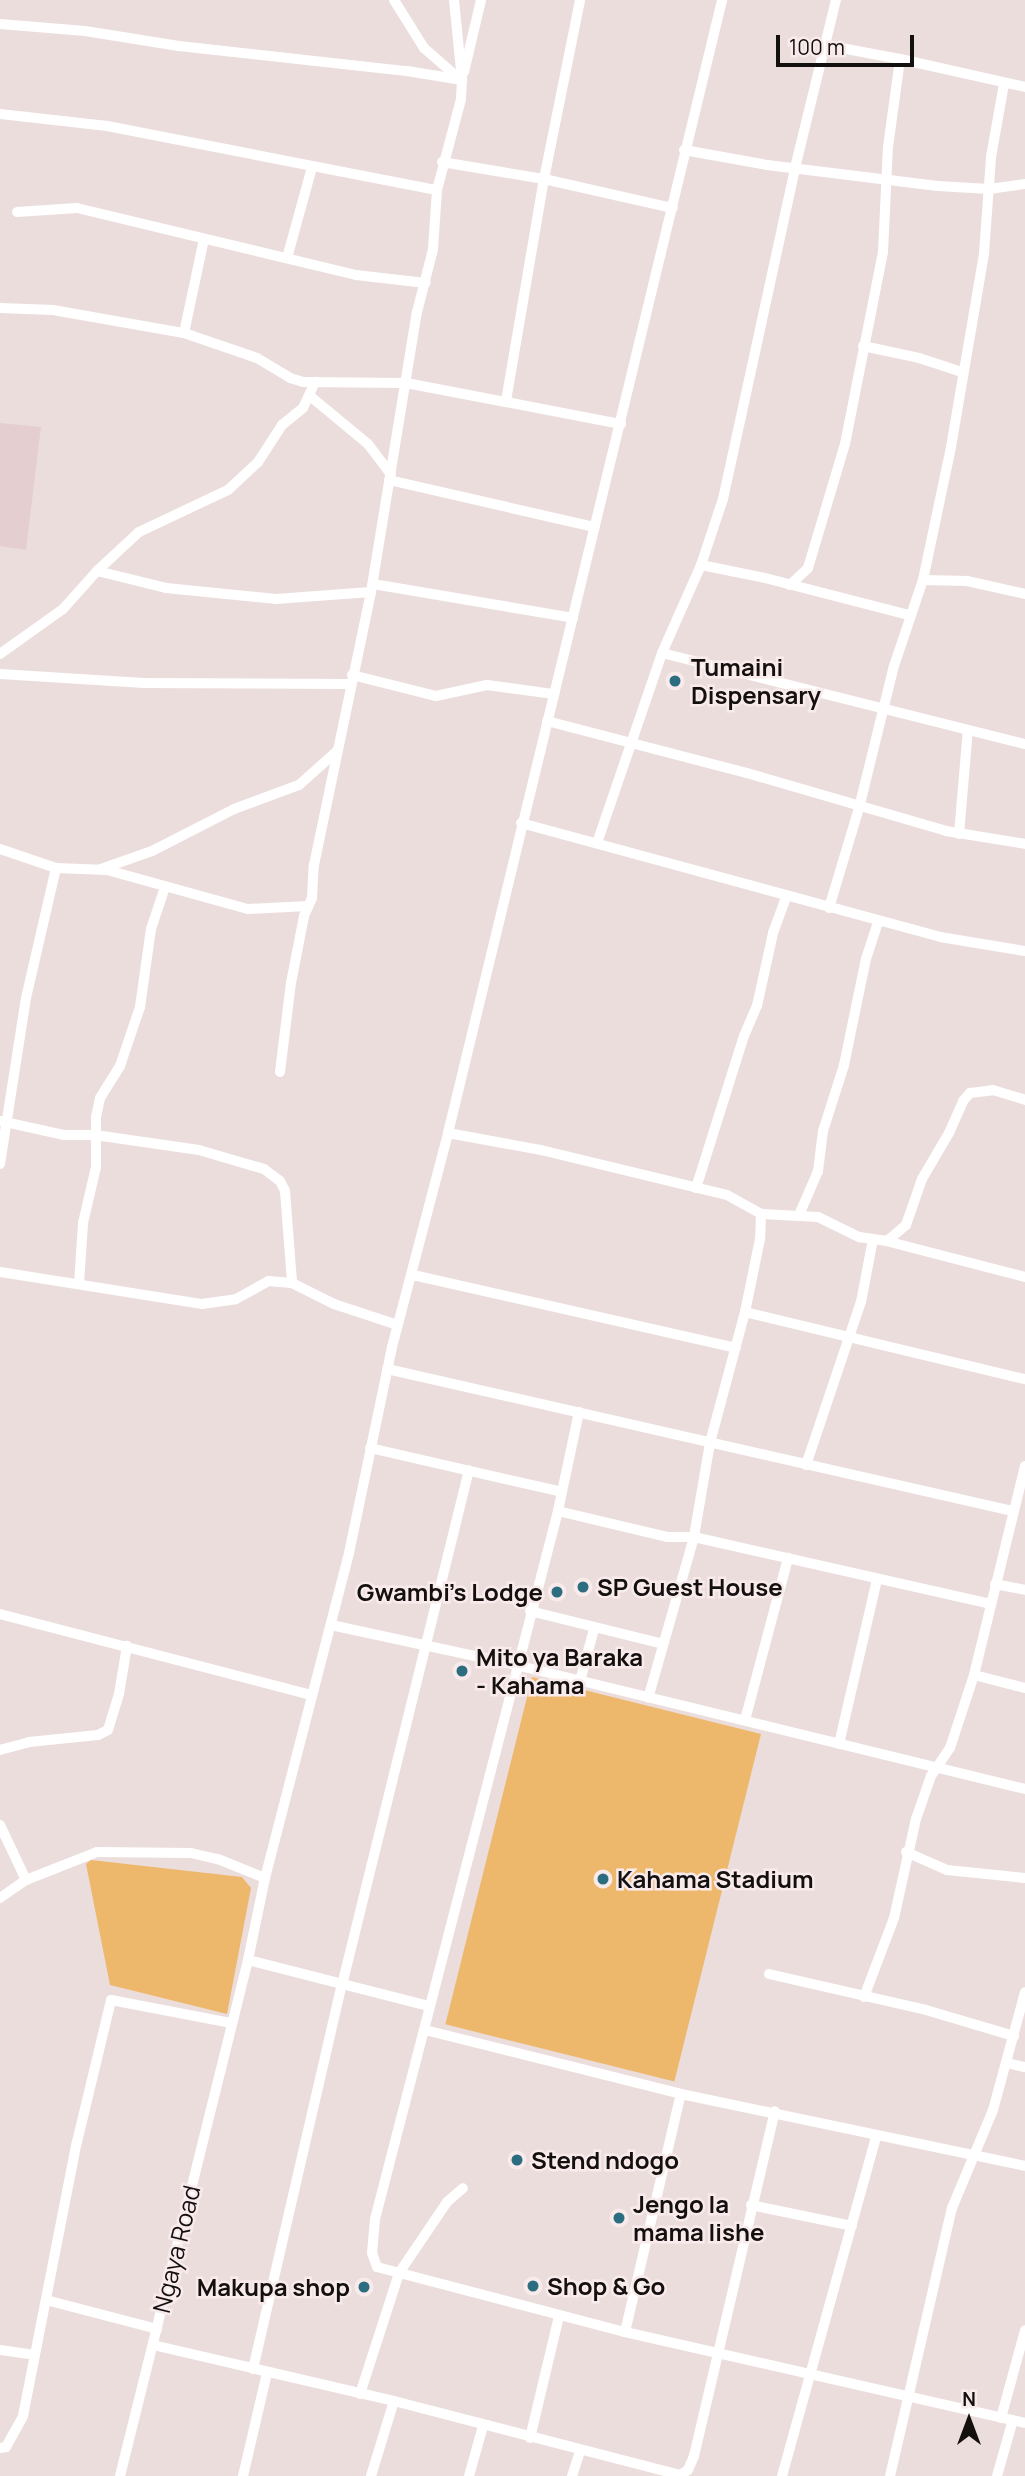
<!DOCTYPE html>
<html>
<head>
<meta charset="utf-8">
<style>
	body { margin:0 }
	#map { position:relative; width:1025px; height:2476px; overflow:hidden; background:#ecdddd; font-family:Manrope,sans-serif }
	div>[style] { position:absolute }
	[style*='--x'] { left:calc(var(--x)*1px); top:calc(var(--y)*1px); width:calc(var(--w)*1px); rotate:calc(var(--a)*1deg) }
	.built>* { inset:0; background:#e5cecf }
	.green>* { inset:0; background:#edb86c; transform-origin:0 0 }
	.minor>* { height:10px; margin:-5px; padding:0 5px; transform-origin:5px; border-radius:5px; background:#fff }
	.dots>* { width:19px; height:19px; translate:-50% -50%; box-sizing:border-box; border:4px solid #f9eaeb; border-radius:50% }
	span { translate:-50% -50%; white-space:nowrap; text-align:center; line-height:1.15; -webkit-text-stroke:5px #f9eaeb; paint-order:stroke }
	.poi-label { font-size:24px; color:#141010; font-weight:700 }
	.left { translate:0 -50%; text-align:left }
	.right { translate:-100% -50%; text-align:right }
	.street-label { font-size:24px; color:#141010 }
	.north { position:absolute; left:934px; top:2385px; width:70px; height:70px; -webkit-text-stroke:5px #f9eaeb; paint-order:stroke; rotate:0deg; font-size:19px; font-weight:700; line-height:28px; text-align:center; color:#141010 }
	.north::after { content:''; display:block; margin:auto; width:24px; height:32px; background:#141010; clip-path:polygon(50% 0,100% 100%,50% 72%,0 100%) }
	.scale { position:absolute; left:776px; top:35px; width:138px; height:32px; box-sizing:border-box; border:4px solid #141010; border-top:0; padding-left:9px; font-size:21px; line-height:24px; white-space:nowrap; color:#141010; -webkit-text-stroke:5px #f9eaeb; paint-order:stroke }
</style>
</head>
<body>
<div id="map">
	<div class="built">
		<div style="clip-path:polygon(0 423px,41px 427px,26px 550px,0 546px)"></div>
	</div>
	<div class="green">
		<div style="left:532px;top:1677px;width:236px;height:358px;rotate:14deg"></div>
		<div style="clip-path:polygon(91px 1860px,242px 1877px,251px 1888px,227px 2014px,110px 1985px,86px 1864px)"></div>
	</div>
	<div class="minor">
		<div style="--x:394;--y:0;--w:57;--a:58"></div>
		<div style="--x:424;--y:48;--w:43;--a:41.2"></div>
		<div style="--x:0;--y:24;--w:85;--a:4.7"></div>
		<div style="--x:85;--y:31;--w:95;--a:9.1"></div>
		<div style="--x:179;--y:46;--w:229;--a:6.3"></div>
		<div style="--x:407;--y:71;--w:56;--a:9.3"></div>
		<div style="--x:825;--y:45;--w:76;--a:10.6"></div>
		<div style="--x:900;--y:59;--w:128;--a:12.6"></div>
		<div style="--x:464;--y:72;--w:74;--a:-76.7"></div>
		<div style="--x:0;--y:114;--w:108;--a:6.4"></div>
		<div style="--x:107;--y:126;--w:336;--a:11"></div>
		<div style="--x:684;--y:150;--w:84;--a:10.2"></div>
		<div style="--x:767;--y:165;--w:172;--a:7"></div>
		<div style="--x:938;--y:186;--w:51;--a:3.4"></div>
		<div style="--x:989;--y:189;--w:36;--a:-8"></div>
		<div style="--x:442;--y:162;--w:103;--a:9.5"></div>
		<div style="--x:544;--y:179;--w:132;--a:12.7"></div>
		<div style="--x:17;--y:212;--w:60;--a:-3.8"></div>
		<div style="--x:77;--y:208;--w:287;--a:13.5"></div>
		<div style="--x:356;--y:275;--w:70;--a:6.5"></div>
		<div style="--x:287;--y:258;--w:94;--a:-74.6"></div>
		<div style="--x:0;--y:308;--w:53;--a:2.2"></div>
		<div style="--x:53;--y:310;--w:133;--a:10"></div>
		<div style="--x:184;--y:333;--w:77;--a:18.9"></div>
		<div style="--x:257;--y:358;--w:39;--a:31"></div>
		<div style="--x:290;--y:378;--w:14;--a:17"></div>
		<div style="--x:303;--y:382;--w:103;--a:0.6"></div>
		<div style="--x:406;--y:383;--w:219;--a:10.8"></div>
		<div style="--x:184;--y:333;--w:96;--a:-78"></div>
		<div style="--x:863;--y:346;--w:57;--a:12.1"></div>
		<div style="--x:919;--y:358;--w:45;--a:18"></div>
		<div style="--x:310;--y:396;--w:75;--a:39.6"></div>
		<div style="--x:368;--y:444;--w:38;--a:53"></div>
		<div style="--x:506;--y:401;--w:225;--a:-80.3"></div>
		<div style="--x:544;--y:179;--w:183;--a:-78.6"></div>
		<div style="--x:389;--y:480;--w:211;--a:12.9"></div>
		<div style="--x:701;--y:565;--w:65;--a:11.5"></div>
		<div style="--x:765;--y:578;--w:149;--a:14.4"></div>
		<div style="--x:97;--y:571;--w:71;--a:13.8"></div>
		<div style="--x:166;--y:588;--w:111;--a:5.7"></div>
		<div style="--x:276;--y:599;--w:95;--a:-4.2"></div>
		<div style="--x:923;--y:580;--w:44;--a:1.3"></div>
		<div style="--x:967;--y:581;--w:59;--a:12.6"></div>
		<div style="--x:373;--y:584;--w:203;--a:9.6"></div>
		<div style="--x:790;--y:585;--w:25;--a:-43"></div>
		<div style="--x:808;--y:568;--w:129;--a:-73.4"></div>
		<div style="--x:845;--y:444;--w:196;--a:-78.8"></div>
		<div style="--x:883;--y:252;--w:105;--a:-87.3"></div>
		<div style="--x:888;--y:147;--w:89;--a:-82.2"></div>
		<div style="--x:662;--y:653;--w:374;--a:14.1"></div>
		<div style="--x:0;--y:654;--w:77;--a:-35.5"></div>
		<div style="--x:63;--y:609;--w:51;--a:-48.2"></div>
		<div style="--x:97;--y:571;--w:57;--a:-42.9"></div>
		<div style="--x:139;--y:532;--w:98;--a:-25.3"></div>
		<div style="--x:228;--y:490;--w:41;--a:-43"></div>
		<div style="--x:258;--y:462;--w:44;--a:-57"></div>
		<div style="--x:282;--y:425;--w:27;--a:-39"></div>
		<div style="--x:303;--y:408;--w:29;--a:-65"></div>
		<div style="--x:0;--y:674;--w:144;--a:3.6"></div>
		<div style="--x:144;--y:683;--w:206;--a:0.3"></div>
		<div style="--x:352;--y:675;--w:87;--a:14"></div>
		<div style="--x:436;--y:696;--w:52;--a:-12.2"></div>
		<div style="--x:487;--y:685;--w:68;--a:7.7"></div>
		<div style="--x:547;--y:721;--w:207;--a:14.6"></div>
		<div style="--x:747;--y:773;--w:207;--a:16.2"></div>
		<div style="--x:946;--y:831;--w:80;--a:9.3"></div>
		<div style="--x:521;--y:823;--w:434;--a:15.2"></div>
		<div style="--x:940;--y:937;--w:86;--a:9.4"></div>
		<div style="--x:959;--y:834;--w:104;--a:-85.1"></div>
		<div style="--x:597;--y:843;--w:201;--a:-71.1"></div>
		<div style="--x:662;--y:653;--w:96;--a:-66.1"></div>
		<div style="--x:701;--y:565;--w:70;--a:-71.6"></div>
		<div style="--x:723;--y:499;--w:339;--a:-77.7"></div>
		<div style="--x:795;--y:168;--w:173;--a:-76.3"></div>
		<div style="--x:0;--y:849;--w:59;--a:18.7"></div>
		<div style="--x:56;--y:868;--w:51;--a:2.2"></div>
		<div style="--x:107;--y:870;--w:146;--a:15.5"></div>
		<div style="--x:248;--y:909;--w:60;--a:-2.9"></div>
		<div style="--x:101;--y:869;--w:54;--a:-19.4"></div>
		<div style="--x:152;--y:851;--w:92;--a:-27.1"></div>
		<div style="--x:234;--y:809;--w:69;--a:-20.3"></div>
		<div style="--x:299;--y:785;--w:51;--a:-41.8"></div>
		<div style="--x:829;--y:908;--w:104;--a:-73.3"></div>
		<div style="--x:859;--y:808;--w:146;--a:-76.2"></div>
		<div style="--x:894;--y:666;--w:91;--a:-71.4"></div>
		<div style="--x:923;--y:580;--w:136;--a:-78.1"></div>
		<div style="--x:951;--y:447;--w:197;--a:-80.3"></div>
		<div style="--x:984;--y:253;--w:96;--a:-85.8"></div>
		<div style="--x:991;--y:157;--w:74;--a:-79.9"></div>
		<div style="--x:280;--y:1072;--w:90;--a:-83"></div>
		<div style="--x:291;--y:983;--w:68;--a:-79"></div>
		<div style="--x:304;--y:916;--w:20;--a:-66"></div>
		<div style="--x:312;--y:898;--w:33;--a:-87"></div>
		<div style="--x:314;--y:865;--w:279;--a:-78.2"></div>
		<div style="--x:371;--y:592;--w:284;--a:-80.7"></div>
		<div style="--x:417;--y:312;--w:65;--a:-75.7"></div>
		<div style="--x:433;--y:249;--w:59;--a:-86.1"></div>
		<div style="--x:437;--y:190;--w:94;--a:-75.2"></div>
		<div style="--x:461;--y:99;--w:19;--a:-87"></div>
		<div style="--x:462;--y:80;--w:80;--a:-95.7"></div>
		<div style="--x:0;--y:1121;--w:66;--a:12.3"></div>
		<div style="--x:64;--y:1135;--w:31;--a:0"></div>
		<div style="--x:95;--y:1135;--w:105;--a:8.2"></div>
		<div style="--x:199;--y:1150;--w:68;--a:16.3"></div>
		<div style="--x:264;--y:1169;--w:20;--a:37"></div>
		<div style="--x:280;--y:1181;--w:11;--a:63"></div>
		<div style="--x:285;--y:1191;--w:92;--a:85.6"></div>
		<div style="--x:448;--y:1133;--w:95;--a:10.4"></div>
		<div style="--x:541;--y:1150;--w:191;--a:13.6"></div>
		<div style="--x:727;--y:1195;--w:39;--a:29"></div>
		<div style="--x:761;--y:1214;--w:25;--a:92"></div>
		<div style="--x:760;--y:1239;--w:75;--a:101.6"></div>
		<div style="--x:745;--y:1312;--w:136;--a:105"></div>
		<div style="--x:710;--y:1443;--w:95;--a:99.7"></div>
		<div style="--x:694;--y:1537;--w:167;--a:105.9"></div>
		<div style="--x:0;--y:1164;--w:168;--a:-81.1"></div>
		<div style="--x:26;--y:998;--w:133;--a:-77"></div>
		<div style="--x:696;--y:1188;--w:159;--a:-72.5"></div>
		<div style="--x:744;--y:1036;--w:33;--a:-67"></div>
		<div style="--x:757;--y:1006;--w:75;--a:-77.6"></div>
		<div style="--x:773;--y:933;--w:37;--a:-70"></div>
		<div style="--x:761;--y:1214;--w:57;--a:3"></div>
		<div style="--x:818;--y:1217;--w:46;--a:26"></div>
		<div style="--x:859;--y:1237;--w:27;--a:8"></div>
		<div style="--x:886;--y:1241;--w:144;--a:14.5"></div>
		<div style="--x:799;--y:1215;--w:48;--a:-66.6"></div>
		<div style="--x:818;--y:1171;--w:40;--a:-82.9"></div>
		<div style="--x:823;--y:1131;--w:69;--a:-72.3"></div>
		<div style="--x:844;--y:1065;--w:108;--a:-78.3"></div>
		<div style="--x:866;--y:959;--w:40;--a:-72"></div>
		<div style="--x:887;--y:1241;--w:25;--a:-40"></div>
		<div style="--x:906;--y:1225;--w:49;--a:-70.8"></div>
		<div style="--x:922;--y:1179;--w:53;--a:-59.6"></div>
		<div style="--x:949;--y:1133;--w:35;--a:-66"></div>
		<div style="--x:963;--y:1101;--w:11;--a:-49"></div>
		<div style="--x:970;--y:1093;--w:23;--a:-7"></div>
		<div style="--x:993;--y:1090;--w:34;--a:17"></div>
		<div style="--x:0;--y:1272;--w:205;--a:9"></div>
		<div style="--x:202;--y:1304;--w:34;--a:-8"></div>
		<div style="--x:236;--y:1299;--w:37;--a:-29"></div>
		<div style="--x:268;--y:1281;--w:24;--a:5"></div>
		<div style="--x:292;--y:1283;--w:47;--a:26.6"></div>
		<div style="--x:334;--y:1304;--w:67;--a:18.2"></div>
		<div style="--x:413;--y:1275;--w:331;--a:12.7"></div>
		<div style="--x:79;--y:1284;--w:61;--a:-86.2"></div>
		<div style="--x:83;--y:1223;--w:57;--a:-76.9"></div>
		<div style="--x:96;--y:1167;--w:50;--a:-90"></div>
		<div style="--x:96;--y:1117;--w:19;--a:-78"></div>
		<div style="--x:100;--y:1098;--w:38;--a:-58"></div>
		<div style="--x:120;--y:1066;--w:62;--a:-71.3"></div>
		<div style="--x:140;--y:1007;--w:79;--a:-82"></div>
		<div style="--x:151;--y:929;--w:44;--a:-71.6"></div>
		<div style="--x:745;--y:1312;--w:288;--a:13.5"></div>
		<div style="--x:387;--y:1369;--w:642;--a:12.78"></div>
		<div style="--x:579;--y:1412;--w:101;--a:102"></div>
		<div style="--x:558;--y:1511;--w:731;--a:104.49"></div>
		<div style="--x:375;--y:2219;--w:34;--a:95"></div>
		<div style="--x:372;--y:2253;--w:15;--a:70"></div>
		<div style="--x:377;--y:2267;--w:256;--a:14.7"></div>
		<div style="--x:625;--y:2332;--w:410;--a:12.8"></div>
		<div style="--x:370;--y:1448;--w:197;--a:12.9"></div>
		<div style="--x:806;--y:1465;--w:172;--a:-71.4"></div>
		<div style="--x:861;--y:1302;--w:64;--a:-79.2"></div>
		<div style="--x:558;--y:1511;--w:112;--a:13.4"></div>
		<div style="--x:667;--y:1537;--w:27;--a:0"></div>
		<div style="--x:694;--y:1537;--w:304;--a:12.7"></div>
		<div style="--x:995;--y:1584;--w:31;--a:11"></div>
		<div style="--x:530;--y:1611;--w:137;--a:13.9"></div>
		<div style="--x:0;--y:1614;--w:322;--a:14.6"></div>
		<div style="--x:331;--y:1625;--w:189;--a:12.2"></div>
		<div style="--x:516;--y:1665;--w:524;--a:13.69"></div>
		<div style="--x:974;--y:1675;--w:53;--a:14.3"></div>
		<div style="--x:580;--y:1681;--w:54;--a:-74.9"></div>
		<div style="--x:745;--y:1720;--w:168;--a:-75.1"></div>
		<div style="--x:839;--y:1744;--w:168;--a:-77"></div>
		<div style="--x:0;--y:1750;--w:30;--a:-15"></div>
		<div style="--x:29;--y:1742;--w:69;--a:-5.8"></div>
		<div style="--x:98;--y:1735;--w:11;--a:-27"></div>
		<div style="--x:108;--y:1730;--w:38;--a:-73"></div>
		<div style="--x:119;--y:1694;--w:49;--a:-80.5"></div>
		<div style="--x:0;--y:1825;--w:61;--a:64.7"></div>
		<div style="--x:906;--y:1852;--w:45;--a:23.7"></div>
		<div style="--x:947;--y:1870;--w:78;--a:5.9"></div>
		<div style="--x:0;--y:1898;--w:32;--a:-35"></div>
		<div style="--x:26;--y:1880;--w:76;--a:-21.5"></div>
		<div style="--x:97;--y:1852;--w:94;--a:0.6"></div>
		<div style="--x:191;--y:1853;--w:28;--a:13"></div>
		<div style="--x:218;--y:1859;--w:51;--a:22"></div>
		<div style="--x:248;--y:1960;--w:187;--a:14.3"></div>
		<div style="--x:769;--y:1974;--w:161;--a:12.9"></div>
		<div style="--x:926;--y:2010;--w:92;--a:16.5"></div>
		<div style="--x:864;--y:1997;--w:85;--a:-69.2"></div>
		<div style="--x:894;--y:1918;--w:101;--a:-77.5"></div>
		<div style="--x:916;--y:1819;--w:46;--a:-70.8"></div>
		<div style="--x:931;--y:1776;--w:34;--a:-56"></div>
		<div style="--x:950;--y:1748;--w:77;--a:-71.8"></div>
		<div style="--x:974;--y:1675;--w:215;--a:-76.3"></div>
		<div style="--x:425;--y:2030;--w:264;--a:14"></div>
		<div style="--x:681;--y:2094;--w:351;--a:11.8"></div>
		<div style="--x:1007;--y:2063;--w:18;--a:13"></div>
		<div style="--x:751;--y:2205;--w:103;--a:11.7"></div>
		<div style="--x:46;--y:2300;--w:115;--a:14.6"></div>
		<div style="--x:625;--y:2332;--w:244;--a:-76.8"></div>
		<div style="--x:153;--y:2345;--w:247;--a:13.1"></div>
		<div style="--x:394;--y:2401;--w:295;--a:14.5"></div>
		<div style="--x:680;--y:2475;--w:9;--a:-32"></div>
		<div style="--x:688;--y:2470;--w:15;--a:-67"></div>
		<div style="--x:694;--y:2456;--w:354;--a:-76.8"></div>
		<div style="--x:0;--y:2350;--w:35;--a:8"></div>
		<div style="--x:253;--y:2369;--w:394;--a:-77"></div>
		<div style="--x:342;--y:1985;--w:530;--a:-76.15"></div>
		<div style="--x:360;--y:2394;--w:127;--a:-72.1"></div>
		<div style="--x:399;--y:2273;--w:86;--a:-55.9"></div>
		<div style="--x:447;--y:2202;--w:21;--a:-41"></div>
		<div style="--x:1001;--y:2418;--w:91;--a:-74.7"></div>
		<div style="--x:530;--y:2438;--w:125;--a:-76.6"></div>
		<div style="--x:0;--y:2448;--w:6;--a:-9"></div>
		<div style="--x:6;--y:2447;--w:35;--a:-61"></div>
		<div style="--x:23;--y:2416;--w:279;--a:-78.9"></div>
		<div style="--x:77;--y:2142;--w:146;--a:-76.5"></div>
		<div style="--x:111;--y:2000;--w:123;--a:10.8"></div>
		<div style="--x:120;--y:2476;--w:532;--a:-76.07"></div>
		<div style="--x:248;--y:1960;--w:84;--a:-78.3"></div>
		<div style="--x:265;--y:1878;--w:336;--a:-75.5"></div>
		<div style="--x:349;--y:1553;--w:210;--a:-78.2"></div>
		<div style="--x:392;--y:1347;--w:221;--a:-75.3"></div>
		<div style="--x:448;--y:1133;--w:1166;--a:-76.4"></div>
		<div style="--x:243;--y:2476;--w:106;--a:-76.9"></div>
		<div style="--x:371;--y:2476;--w:78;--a:-73"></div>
		<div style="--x:469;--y:2476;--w:52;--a:-74.4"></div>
		<div style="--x:572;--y:2476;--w:26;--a:-72"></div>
		<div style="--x:782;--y:2476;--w:352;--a:-74.5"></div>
		<div style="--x:890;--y:2476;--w:275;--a:-77"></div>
		<div style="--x:952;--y:2208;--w:106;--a:-67.3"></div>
		<div style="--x:993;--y:2110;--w:122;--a:-74.8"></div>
		<div style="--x:997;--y:2476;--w:58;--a:-74.1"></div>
	</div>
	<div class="dots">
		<div style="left:675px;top:681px;background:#2c6e80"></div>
		<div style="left:583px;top:1587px;background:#2c6e80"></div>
		<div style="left:557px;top:1592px;background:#2c6e80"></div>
		<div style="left:462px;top:1671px;background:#2c6e80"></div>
		<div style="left:603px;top:1879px;background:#2c6e80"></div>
		<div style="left:517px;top:2160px;background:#2c6e80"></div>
		<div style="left:619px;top:2218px;background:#2c6e80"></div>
		<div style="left:533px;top:2286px;background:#2c6e80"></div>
		<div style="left:364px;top:2287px;background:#2c6e80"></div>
	</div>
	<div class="poi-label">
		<span class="left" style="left:691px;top:681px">Tumaini<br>Dispensary</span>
		<span class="left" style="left:597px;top:1587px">SP Guest House</span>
		<span class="right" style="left:543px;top:1592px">Gwambi's Lodge</span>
		<span class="left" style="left:476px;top:1671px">Mito ya Baraka<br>- Kahama</span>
		<span class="left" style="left:617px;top:1879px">Kahama Stadium</span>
		<span class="left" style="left:531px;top:2160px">Stend ndogo</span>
		<span class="left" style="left:633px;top:2218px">Jengo la<br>mama lishe</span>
		<span class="left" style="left:547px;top:2286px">Shop &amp; Go</span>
		<span class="right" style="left:350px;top:2287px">Makupa shop</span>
	</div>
	<div class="street-label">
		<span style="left:176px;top:2249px;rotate:-76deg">Ngaya Road</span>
	</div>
	<div class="north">N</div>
	<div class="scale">100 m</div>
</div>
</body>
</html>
